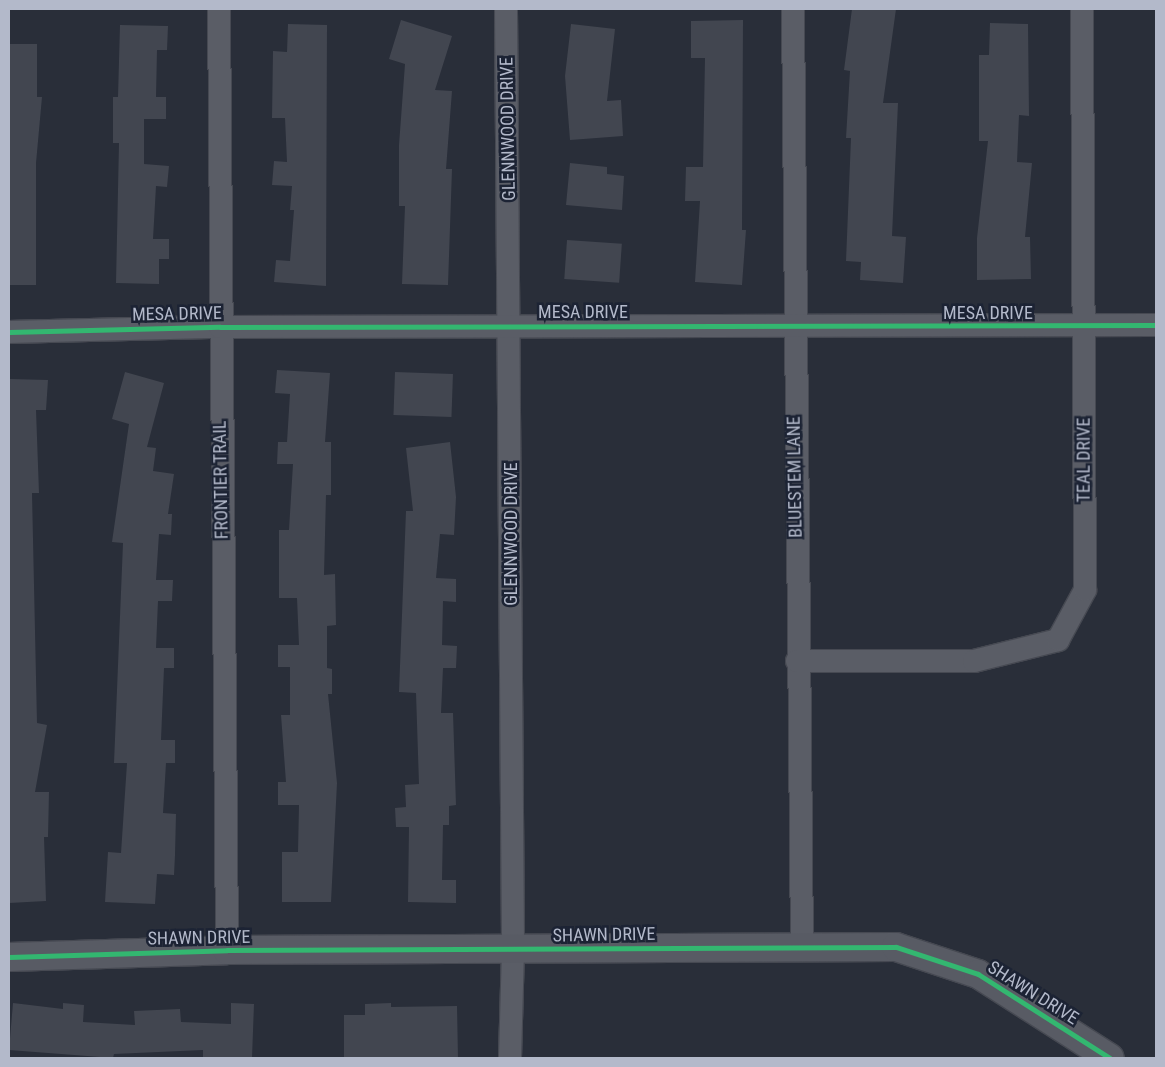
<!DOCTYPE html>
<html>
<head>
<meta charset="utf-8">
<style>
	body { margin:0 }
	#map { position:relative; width:1165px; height:1067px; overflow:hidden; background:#292e39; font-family:"Roboto Condensed",sans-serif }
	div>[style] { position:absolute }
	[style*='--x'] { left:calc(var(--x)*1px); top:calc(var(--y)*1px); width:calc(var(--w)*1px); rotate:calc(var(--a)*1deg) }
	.building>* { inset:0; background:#424650; transform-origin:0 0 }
	.roads { filter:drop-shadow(1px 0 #464952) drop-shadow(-1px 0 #464952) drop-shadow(0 1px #464952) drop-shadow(0 -1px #464952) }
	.street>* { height:22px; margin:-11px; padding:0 11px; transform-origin:11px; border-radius:11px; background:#5a5d66 }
	.secondary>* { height:28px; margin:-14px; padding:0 14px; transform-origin:14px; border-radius:14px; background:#585b64 }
	.cycleway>* { height:5px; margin:-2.5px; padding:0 2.5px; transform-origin:2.5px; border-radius:2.5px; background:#33b770 }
	span { translate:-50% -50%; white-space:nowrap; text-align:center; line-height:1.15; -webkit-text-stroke:5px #1c2334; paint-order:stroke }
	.street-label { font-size:18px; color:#b3b9ca }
	.frame { position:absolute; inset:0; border:10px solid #b3b9ca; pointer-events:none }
</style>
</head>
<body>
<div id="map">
	<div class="building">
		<div style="clip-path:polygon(852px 9px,896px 9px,883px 103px,898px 103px,892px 236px,906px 237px,903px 283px,860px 280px,861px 262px,846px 261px,851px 138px,846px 138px,850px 71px,844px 70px)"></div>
		<div style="clip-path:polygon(401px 20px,452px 36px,435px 90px,452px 91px,446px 169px,452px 169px,448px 285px,402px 284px,405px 206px,399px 206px,399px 145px,405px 64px,389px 59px)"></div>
		<div style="clip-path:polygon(743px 20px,742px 230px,746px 230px,742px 285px,695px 282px,700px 201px,685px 201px,686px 167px,703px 167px,705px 58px,691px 58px,691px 21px)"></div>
		<div style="clip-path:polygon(990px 23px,1028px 24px,1029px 116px,1019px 115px,1017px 162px,1032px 163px,1025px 237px,1030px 237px,1031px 279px,977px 280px,977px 238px,988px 141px,979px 141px,979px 55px,989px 55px)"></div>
		<div style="clip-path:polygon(288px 24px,327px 25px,326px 286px,274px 282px,276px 260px,290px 261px,294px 210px,290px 210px,292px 186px,272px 185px,274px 161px,287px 162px,285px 118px,272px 118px,273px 51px,287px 52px)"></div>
		<div style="clip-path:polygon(571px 24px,615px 29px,607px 101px,621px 100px,623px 136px,570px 140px,565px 76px)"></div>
		<div style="clip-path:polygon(120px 25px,168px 26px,167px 50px,157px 50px,156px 97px,166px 97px,166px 119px,144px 119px,144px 164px,169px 166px,167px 187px,156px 186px,153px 239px,169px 239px,169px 259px,159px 259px,159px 284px,116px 283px,119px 143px,113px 143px,113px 97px,118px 97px)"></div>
		<div style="clip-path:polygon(9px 44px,37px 44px,37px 97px,42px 97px,36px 163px,36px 285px,9px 285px)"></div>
		<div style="clip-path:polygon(570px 163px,607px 167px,607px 174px,624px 176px,622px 210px,566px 205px)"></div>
		<div style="left:567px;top:240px;width:55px;height:39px;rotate:4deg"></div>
		<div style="clip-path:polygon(277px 370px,330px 373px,325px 442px,331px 442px,331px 495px,326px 495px,324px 575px,335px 574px,336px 625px,327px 626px,327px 668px,332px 669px,332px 694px,328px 694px,337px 783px,331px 902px,282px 902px,282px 852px,298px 852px,299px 805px,278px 805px,278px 782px,286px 782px,281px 715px,290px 715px,290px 667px,278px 667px,278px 645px,299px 645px,297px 598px,279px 598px,279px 530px,289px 530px,293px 464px,277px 464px,278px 442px,287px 442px,290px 394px,275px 393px)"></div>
		<div style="clip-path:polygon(125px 372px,164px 383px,147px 447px,156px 448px,153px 471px,174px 474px,168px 514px,172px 514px,171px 535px,159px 534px,156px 580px,173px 580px,172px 601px,158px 601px,156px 648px,174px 648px,174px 668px,164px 668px,161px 740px,175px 740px,175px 763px,166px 763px,163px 813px,176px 814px,175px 855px,174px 875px,157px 874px,155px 904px,105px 902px,108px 852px,121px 853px,127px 763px,114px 763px,123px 543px,112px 542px,129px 424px,112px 419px)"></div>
		<div style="left:395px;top:372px;width:58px;height:43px;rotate:2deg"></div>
		<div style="clip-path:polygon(9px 379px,48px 380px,46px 410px,36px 410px,39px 493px,32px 493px,37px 723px,47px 725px,35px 792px,49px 792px,48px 837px,44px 837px,46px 901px,9px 903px)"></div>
		<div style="clip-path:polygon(450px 442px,456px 497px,454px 535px,440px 534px,436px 578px,456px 579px,456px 602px,443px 601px,442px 645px,457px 646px,456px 668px,443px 668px,441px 713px,453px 713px,456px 805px,449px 806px,449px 825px,443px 825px,442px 880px,456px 880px,456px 903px,408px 902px,409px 827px,396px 827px,395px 808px,406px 807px,405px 785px,419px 784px,416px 693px,399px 692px,406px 511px,413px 511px,406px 448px)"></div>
		<div style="clip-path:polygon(13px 1003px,63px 1009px,63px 1003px,84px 1005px,83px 1022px,135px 1025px,134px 1011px,180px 1009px,181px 1022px,231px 1024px,231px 1003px,254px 1004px,252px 1058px,203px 1058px,203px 1050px,114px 1054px,113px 1058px,9px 1050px)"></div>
		<div style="clip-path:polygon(391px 1003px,391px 1007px,457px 1006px,458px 1058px,344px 1058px,344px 1015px,365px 1015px,365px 1004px)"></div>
	</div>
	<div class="roads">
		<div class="street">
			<div style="--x:219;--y:9;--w:941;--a:89.51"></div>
			<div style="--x:506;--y:9;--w:941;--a:89.57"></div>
			<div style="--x:513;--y:950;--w:108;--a:91.6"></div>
			<div style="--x:793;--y:9;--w:936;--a:89.45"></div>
			<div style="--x:9;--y:332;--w:211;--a:-1.4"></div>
			<div style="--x:220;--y:327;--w:936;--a:-0.12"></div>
			<div style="--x:797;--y:661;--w:177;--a:0"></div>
			<div style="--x:974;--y:661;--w:87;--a:-14"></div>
			<div style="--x:1058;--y:640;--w:57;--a:-61.6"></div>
			<div style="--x:1085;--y:590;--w:581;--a:-90.3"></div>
		</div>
		<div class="secondary">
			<div style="--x:9;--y:957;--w:218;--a:-1.8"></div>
			<div style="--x:227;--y:950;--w:669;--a:-0.26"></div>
			<div style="--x:896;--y:947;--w:86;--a:18.2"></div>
			<div style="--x:978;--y:974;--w:156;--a:32.5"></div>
		</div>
	</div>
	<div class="cycleway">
		<div style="--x:9;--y:332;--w:211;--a:-1.4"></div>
		<div style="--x:220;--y:327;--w:936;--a:-0.12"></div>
		<div style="--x:9;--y:957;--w:218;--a:-1.8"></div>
		<div style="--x:227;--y:950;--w:669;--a:-0.26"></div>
		<div style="--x:896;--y:947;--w:86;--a:18.2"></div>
		<div style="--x:978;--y:974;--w:156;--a:32.5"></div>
	</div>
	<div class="street-label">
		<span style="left:508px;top:129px;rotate:-91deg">GLENNWOOD DRIVE</span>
		<span style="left:583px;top:312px">MESA DRIVE</span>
		<span style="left:988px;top:313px">MESA DRIVE</span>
		<span style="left:177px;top:314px;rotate:-1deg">MESA DRIVE</span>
		<span style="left:1084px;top:460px;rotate:-90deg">TEAL DRIVE</span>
		<span style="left:795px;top:477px;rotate:-91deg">BLUESTEM LANE</span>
		<span style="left:221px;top:480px;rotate:-91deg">FRONTIER TRAIL</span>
		<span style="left:511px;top:534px;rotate:-90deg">GLENNWOOD DRIVE</span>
		<span style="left:604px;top:935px;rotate:-1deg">SHAWN DRIVE</span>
		<span style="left:199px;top:938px;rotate:-1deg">SHAWN DRIVE</span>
		<span style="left:1033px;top:993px;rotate:32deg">SHAWN DRIVE</span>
	</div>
	<div class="frame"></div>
</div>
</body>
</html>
